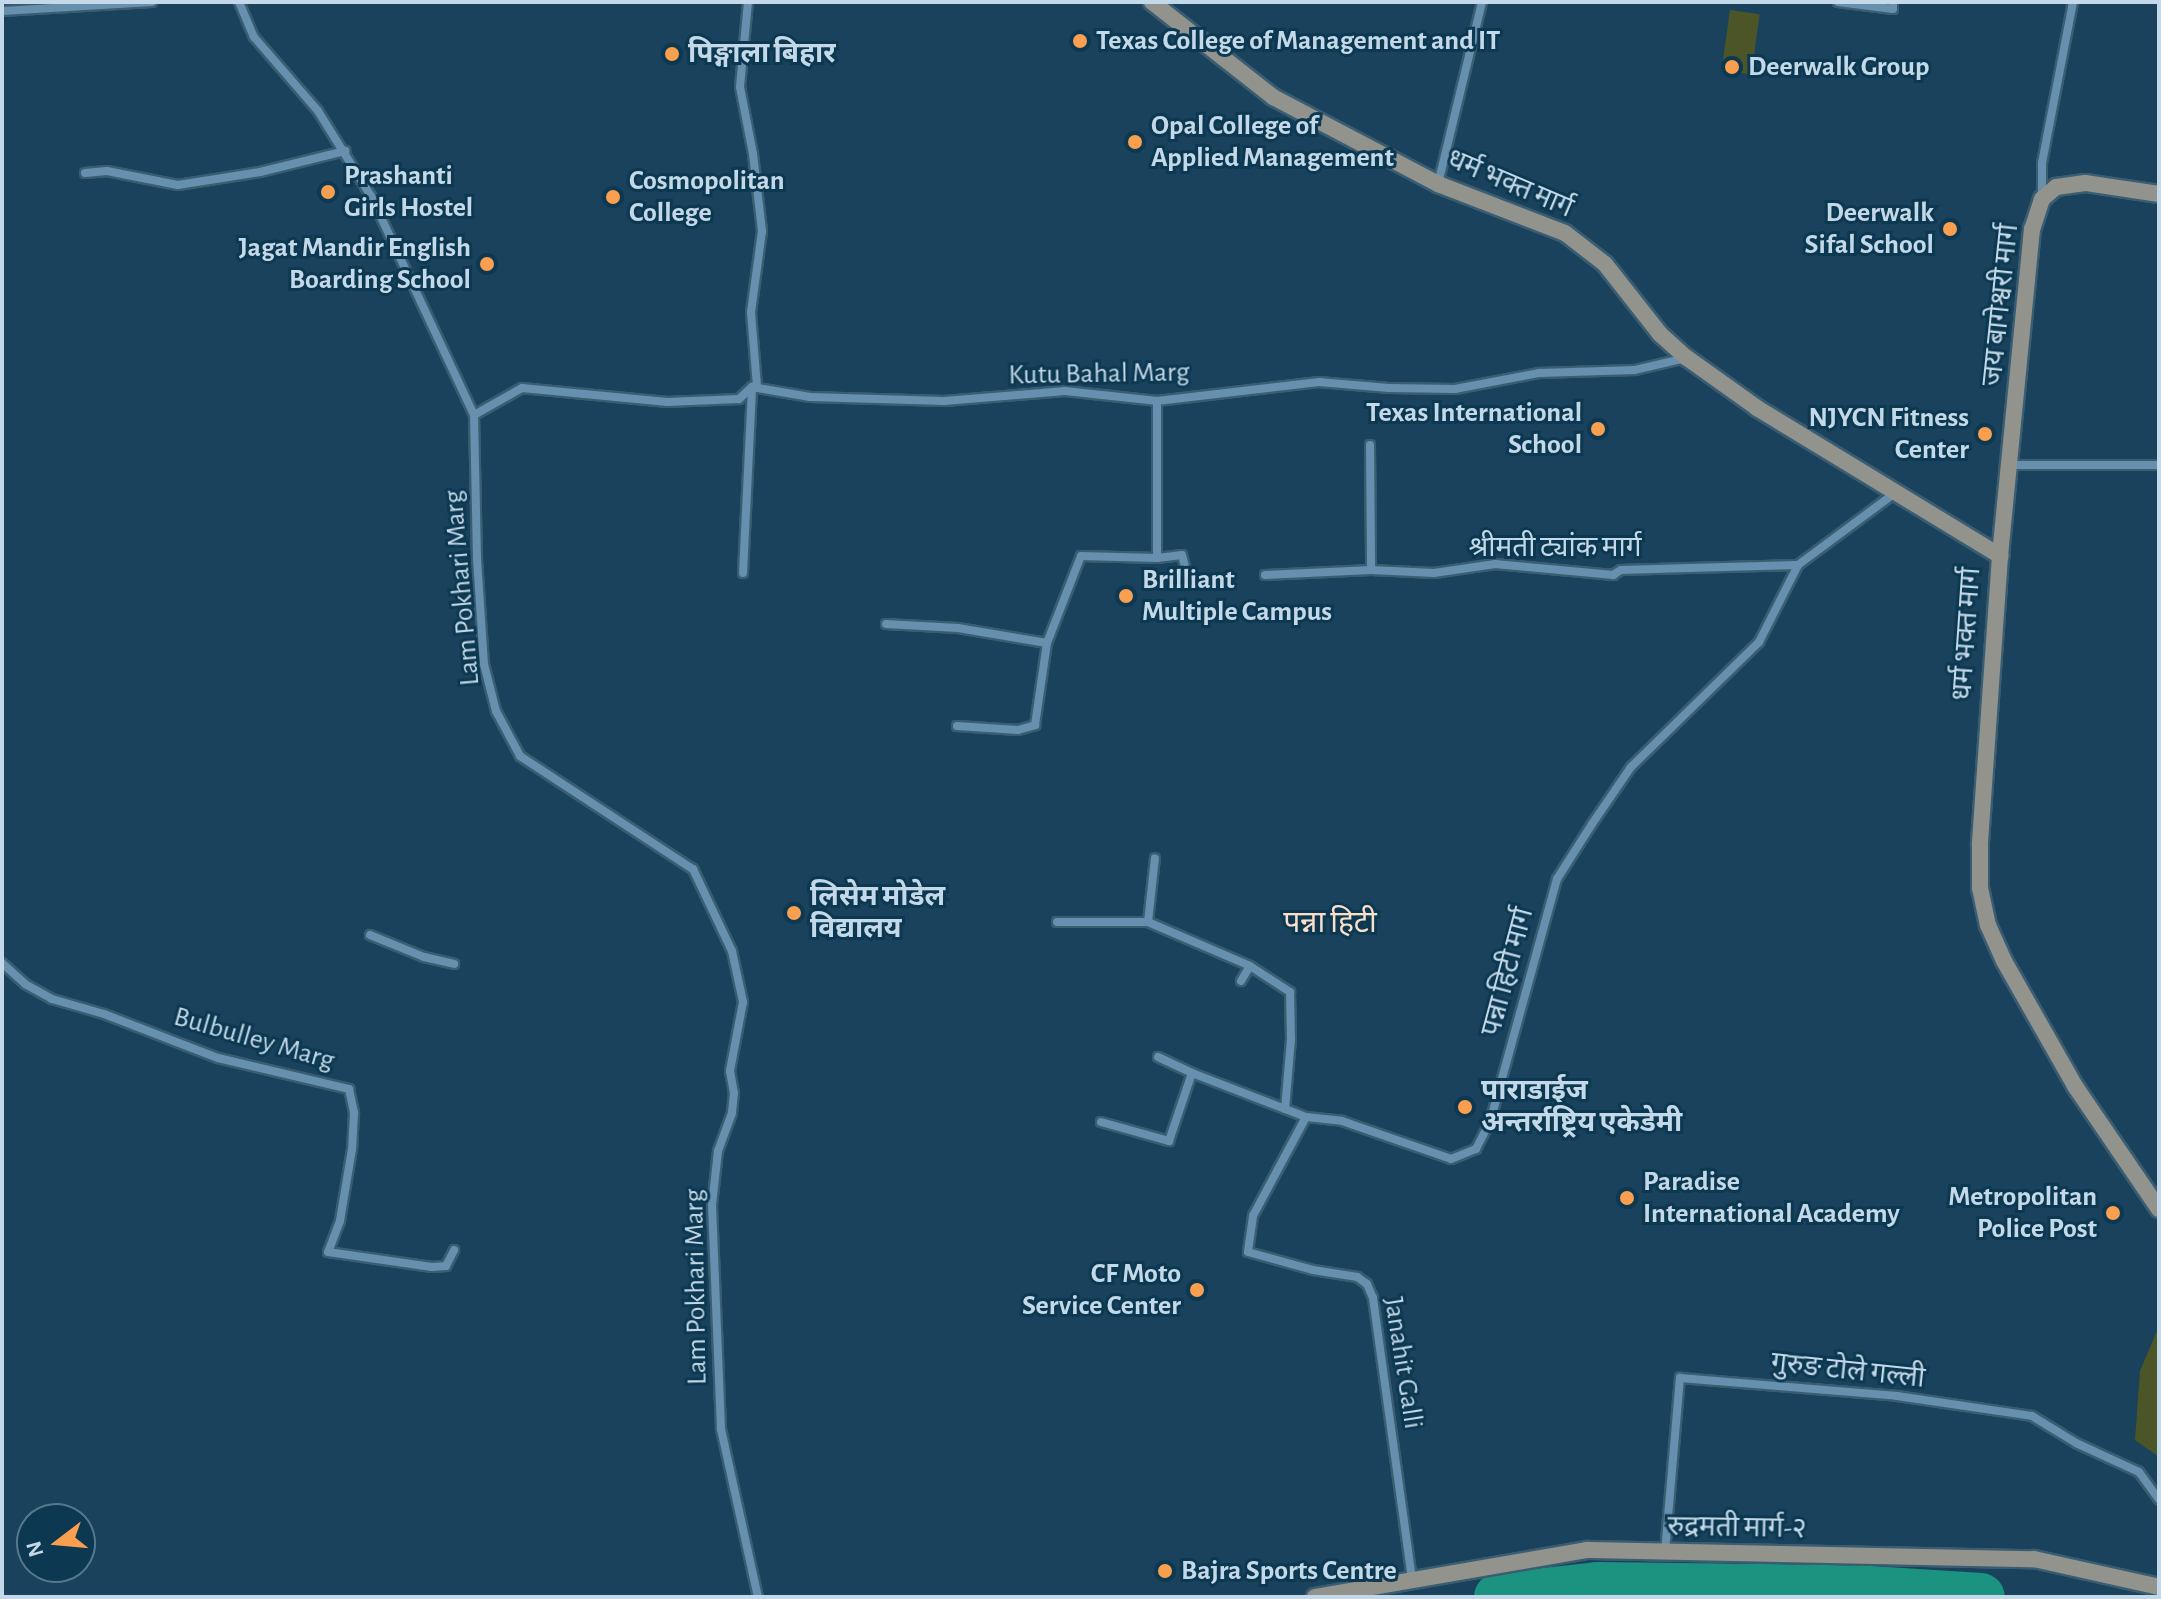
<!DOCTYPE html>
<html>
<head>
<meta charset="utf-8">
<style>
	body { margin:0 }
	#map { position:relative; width:2161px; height:1599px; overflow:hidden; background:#1a425c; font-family:"Alegreya Sans","Noto Sans Devanagari",sans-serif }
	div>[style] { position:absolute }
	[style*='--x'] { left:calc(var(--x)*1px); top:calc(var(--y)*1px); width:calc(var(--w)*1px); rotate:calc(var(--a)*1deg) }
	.green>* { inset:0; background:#4b5528; transform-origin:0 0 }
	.river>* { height:48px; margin:-24px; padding:0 24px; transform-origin:24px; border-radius:24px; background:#1b9380 }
	.roads { filter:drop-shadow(2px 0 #3a5d72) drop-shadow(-2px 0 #3a5d72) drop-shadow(0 2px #3a5d72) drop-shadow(0 -2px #3a5d72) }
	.street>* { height:8px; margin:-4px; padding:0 4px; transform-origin:4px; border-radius:4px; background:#6690ad }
	.secondary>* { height:16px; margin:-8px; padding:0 8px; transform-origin:8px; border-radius:8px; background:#92938d }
	.dots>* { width:22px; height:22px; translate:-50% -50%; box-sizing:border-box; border:4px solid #0d3851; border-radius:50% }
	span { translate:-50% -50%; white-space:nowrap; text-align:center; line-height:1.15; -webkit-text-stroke:6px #0d3851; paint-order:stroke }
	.poi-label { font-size:28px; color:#c3d8e8; font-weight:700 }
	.left { translate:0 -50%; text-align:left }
	.right { translate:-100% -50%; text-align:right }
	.street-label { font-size:28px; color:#c3d8e8 }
	.neighbourhood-label { font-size:30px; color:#f9deca }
	.frame { position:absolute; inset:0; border:4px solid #c3d8e8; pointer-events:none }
	.north { position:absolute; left:16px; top:1503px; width:80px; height:80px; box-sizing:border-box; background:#0d3851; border:2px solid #56788d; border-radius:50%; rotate:254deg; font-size:22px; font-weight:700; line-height:32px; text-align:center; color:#c3d8e8 }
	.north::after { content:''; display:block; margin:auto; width:28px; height:36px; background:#fa9f4f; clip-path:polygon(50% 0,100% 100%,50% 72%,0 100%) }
</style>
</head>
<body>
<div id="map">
	<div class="green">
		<div style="left:1730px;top:10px;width:30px;height:61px;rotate:8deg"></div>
		<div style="clip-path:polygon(2159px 1326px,2159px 1457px,2135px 1440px,2140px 1371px)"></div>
	</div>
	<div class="river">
		<div style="--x:1498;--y:1597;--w:100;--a:-6.3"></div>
		<div style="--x:1597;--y:1586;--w:257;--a:0.7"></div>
		<div style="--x:1854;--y:1589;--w:127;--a:3.6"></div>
	</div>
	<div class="roads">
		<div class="street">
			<div style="--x:239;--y:2;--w:38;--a:67"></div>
			<div style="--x:254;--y:37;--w:98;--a:49.1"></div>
			<div style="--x:318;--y:111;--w:100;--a:58.1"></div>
			<div style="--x:371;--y:196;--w:242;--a:64.8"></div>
			<div style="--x:474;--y:415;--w:144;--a:88.8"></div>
			<div style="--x:477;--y:559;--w:105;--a:86.2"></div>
			<div style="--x:484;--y:664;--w:49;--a:75.7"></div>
			<div style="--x:496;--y:711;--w:51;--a:61.9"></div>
			<div style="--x:520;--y:756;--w:207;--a:33.2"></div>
			<div style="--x:693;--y:869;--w:91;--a:64.6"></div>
			<div style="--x:732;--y:951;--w:52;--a:77.8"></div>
			<div style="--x:743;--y:1002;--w:70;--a:100.7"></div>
			<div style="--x:730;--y:1071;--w:22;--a:80"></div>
			<div style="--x:734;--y:1093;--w:20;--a:96"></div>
			<div style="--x:732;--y:1113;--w:40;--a:110.2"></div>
			<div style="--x:718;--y:1151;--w:54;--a:96.3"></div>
			<div style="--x:712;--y:1205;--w:224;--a:87.7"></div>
			<div style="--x:721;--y:1429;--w:172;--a:77.6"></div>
			<div style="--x:748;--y:2;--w:85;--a:95.4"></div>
			<div style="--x:740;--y:87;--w:68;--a:79"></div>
			<div style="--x:753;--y:154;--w:78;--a:83.3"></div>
			<div style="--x:762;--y:231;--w:82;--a:97.7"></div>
			<div style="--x:751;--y:312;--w:75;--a:85.4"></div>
			<div style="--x:1838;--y:2;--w:55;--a:7.3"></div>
			<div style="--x:1893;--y:9;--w:7;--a:-90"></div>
			<div style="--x:2;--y:11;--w:150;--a:-3.4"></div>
			<div style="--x:85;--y:173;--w:22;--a:-5"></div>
			<div style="--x:107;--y:171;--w:72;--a:11.2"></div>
			<div style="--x:178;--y:185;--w:83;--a:-9"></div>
			<div style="--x:260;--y:172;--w:88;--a:-13.9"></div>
			<div style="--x:1438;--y:184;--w:187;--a:-76.4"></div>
			<div style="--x:2042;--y:198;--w:35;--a:-90"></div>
			<div style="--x:2042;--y:163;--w:164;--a:-79.1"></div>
			<div style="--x:474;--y:415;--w:55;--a:-29.4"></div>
			<div style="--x:522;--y:388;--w:146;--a:5.5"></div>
			<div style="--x:667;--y:402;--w:72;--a:-2.4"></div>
			<div style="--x:739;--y:399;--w:18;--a:-43"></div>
			<div style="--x:752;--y:387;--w:59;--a:9.8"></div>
			<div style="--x:810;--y:397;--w:134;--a:1.7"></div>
			<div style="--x:944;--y:401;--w:121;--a:-4.7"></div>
			<div style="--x:1065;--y:391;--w:93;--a:6.2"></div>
			<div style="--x:1157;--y:401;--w:163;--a:-6.7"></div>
			<div style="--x:1319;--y:382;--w:70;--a:4.9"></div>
			<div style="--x:1389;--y:388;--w:66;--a:0.9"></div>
			<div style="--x:1455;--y:389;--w:86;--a:-10.8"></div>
			<div style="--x:1539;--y:373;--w:96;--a:-1.8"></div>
			<div style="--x:1635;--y:370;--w:52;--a:-13.2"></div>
			<div style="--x:1370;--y:445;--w:125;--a:89.5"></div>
			<div style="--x:2010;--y:465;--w:149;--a:0"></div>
			<div style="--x:1157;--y:558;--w:25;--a:-7"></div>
			<div style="--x:1182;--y:555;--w:31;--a:75"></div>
			<div style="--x:743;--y:573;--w:185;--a:-87.2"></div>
			<div style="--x:1265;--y:575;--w:106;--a:-2.7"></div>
			<div style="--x:1371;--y:570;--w:63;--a:2.7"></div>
			<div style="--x:1434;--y:573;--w:62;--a:-8.4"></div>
			<div style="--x:1495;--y:564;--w:119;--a:5.3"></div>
			<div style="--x:1613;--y:575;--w:9;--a:-32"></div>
			<div style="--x:1621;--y:570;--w:177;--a:-1.6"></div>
			<div style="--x:886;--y:624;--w:72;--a:3.2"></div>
			<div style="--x:958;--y:628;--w:90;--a:9.6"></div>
			<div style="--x:957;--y:726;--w:61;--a:3.8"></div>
			<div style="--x:1018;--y:730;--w:18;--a:-16"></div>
			<div style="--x:1035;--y:725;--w:83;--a:-81.7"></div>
			<div style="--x:1047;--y:643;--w:93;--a:-68.7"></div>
			<div style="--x:1081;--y:556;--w:76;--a:1.5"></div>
			<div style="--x:1157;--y:558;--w:157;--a:-90"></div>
			<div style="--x:1057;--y:922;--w:91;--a:0"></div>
			<div style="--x:1148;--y:922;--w:64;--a:-83.8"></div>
			<div style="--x:1148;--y:922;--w:111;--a:23.3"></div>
			<div style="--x:1250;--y:966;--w:48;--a:33"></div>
			<div style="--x:1290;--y:992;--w:47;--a:88.8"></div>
			<div style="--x:1291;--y:1039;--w:70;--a:94.9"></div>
			<div style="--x:370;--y:935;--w:58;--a:22.2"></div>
			<div style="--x:424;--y:957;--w:31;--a:13"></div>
			<div style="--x:2;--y:963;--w:31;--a:42"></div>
			<div style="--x:25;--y:984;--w:31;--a:29"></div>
			<div style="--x:52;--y:999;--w:54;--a:16.1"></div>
			<div style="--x:104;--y:1014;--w:122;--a:21.1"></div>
			<div style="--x:218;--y:1058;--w:135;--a:13.3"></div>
			<div style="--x:349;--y:1089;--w:25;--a:78"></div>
			<div style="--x:354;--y:1113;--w:36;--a:93"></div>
			<div style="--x:352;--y:1149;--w:73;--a:99.5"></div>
			<div style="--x:340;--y:1221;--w:33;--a:111"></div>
			<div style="--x:328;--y:1252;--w:105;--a:8.2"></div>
			<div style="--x:432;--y:1267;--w:14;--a:-4"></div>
			<div style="--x:446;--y:1266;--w:18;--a:-63"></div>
			<div style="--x:1241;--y:981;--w:17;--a:-59"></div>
			<div style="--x:1158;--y:1057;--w:38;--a:25"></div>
			<div style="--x:1306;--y:1117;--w:112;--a:118.2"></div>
			<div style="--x:1253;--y:1216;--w:36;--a:98"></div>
			<div style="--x:1248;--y:1252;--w:67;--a:15.5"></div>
			<div style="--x:1313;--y:1270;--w:45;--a:9"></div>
			<div style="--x:1357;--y:1277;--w:12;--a:35"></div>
			<div style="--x:1367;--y:1284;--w:15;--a:67"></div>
			<div style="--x:1373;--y:1298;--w:283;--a:82.1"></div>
			<div style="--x:1101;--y:1122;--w:71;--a:15.6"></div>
			<div style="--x:1169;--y:1141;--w:72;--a:-71.3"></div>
			<div style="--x:1192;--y:1073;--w:122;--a:21.1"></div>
			<div style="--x:1306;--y:1117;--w:36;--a:6"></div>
			<div style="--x:1342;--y:1121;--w:115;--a:19.2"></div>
			<div style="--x:1451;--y:1159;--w:27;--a:-22"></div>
			<div style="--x:1476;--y:1149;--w:30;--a:-63"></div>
			<div style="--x:1490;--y:1122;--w:252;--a:-74.6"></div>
			<div style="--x:1557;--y:879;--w:65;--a:-57.5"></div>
			<div style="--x:1592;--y:824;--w:69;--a:-55.6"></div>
			<div style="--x:1631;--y:767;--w:179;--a:-44.3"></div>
			<div style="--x:1759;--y:642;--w:86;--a:-63.1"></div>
			<div style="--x:1798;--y:565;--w:121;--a:-36.6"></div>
			<div style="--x:1665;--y:1552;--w:175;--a:-85.1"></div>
			<div style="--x:1680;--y:1378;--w:218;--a:4.7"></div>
			<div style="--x:1897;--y:1396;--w:136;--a:8.4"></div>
			<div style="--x:2032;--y:1416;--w:52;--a:31.5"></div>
			<div style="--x:2076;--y:1443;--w:69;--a:24.7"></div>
			<div style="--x:2139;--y:1472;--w:34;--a:54"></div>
		</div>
		<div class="secondary">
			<div style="--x:1152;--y:2;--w:154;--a:38.1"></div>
			<div style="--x:1273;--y:97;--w:187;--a:27.8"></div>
			<div style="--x:1438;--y:184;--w:136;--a:21.1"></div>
			<div style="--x:1565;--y:233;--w:51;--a:37.8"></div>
			<div style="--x:1605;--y:264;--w:89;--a:51.8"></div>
			<div style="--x:1660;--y:334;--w:36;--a:42"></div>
			<div style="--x:1687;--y:358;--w:86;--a:35.5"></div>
			<div style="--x:1757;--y:408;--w:285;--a:31.3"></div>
			<div style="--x:2159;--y:194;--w:75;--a:-171.5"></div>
			<div style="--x:2085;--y:183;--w:29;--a:172"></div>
			<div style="--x:2056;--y:187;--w:18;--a:139"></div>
			<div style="--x:2042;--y:199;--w:32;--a:108"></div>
			<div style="--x:2032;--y:229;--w:329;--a:95.6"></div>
			<div style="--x:2000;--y:556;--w:290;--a:94"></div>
			<div style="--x:1980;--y:845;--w:43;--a:90"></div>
			<div style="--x:1980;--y:888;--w:38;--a:78"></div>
			<div style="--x:1988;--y:925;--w:39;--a:66"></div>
			<div style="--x:2004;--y:961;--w:144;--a:60.4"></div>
			<div style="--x:2075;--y:1086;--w:149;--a:55.7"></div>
			<div style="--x:1315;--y:1597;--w:276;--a:-9.8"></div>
			<div style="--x:1587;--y:1550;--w:447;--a:1.2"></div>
			<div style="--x:2034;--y:1559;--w:128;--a:12.6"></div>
		</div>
	</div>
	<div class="dots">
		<div style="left:1080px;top:41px;background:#fa9f4f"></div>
		<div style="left:672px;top:54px;background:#fa9f4f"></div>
		<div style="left:1732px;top:67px;background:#fa9f4f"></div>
		<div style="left:1135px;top:142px;background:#fa9f4f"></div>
		<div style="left:328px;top:192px;background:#fa9f4f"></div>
		<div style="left:613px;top:197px;background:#fa9f4f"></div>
		<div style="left:1950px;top:229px;background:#fa9f4f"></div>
		<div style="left:487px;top:264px;background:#fa9f4f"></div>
		<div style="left:1598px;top:429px;background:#fa9f4f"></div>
		<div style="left:1985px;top:434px;background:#fa9f4f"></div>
		<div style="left:1126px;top:596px;background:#fa9f4f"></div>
		<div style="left:794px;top:913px;background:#fa9f4f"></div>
		<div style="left:1465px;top:1107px;background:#fa9f4f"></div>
		<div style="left:1627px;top:1198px;background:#fa9f4f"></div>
		<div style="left:2113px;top:1213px;background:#fa9f4f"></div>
		<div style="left:1197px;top:1290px;background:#fa9f4f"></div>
		<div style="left:1165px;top:1571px;background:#fa9f4f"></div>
	</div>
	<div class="poi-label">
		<span class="left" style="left:1096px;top:41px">Texas College of Management and IT</span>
		<span class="left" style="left:688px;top:54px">पिङ्गाला बिहार</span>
		<span class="left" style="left:1748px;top:67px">Deerwalk Group</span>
		<span class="left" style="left:1151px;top:142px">Opal College of<br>Applied Management</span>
		<span class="left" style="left:344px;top:192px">Prashanti<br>Girls Hostel</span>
		<span class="left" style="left:629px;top:197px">Cosmopolitan<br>College</span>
		<span class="right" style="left:1934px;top:229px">Deerwalk<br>Sifal School</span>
		<span class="right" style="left:471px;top:264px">Jagat Mandir English<br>Boarding School</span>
		<span class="right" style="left:1582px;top:429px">Texas International<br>School</span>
		<span class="right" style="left:1969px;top:434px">NJYCN Fitness<br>Center</span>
		<span class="left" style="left:1142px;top:596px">Brilliant<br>Multiple Campus</span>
		<span class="left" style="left:810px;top:913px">लिसेम मोडेल<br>विद्यालय</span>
		<span class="left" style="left:1481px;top:1107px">पाराडाईज<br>अन्तर्राष्ट्रिय एकेडेमी</span>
		<span class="left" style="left:1643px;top:1198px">Paradise<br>International Academy</span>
		<span class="right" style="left:2097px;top:1213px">Metropolitan<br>Police Post</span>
		<span class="right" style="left:1181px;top:1290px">CF Moto<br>Service Center</span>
		<span class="left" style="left:1181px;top:1571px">Bajra Sports Centre</span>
	</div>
	<div class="street-label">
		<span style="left:1510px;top:184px;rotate:23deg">धर्म भक्त मार्ग</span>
		<span style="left:2001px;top:305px;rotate:-84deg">जय बागेश्वरी मार्ग</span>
		<span style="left:1099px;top:374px;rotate:-1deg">Kutu Bahal Marg</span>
		<span style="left:1555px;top:548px">श्रीमती ट्यांक मार्ग</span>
		<span style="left:462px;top:588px;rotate:-95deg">Lam Pokhari Marg</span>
		<span style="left:1967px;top:634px;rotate:-86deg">धर्म भक्त मार्ग</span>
		<span style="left:1508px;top:972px;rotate:-75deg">पन्ना हिटी मार्ग</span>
		<span style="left:254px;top:1039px;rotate:16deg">Bulbulley Marg</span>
		<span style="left:696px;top:1287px;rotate:-91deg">Lam Pokhari Marg</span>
		<span style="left:1403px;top:1363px;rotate:81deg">Janahit Galli</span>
		<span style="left:1848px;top:1371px;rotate:6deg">गुरुङ टोले गल्ली</span>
		<span style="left:1737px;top:1528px;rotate:1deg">रुद्रमती मार्ग-२</span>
	</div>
	<div class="neighbourhood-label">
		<span style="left:1330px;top:923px">पन्ना हिटी</span>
	</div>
	<div class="frame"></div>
	<div class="north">N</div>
</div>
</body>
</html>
